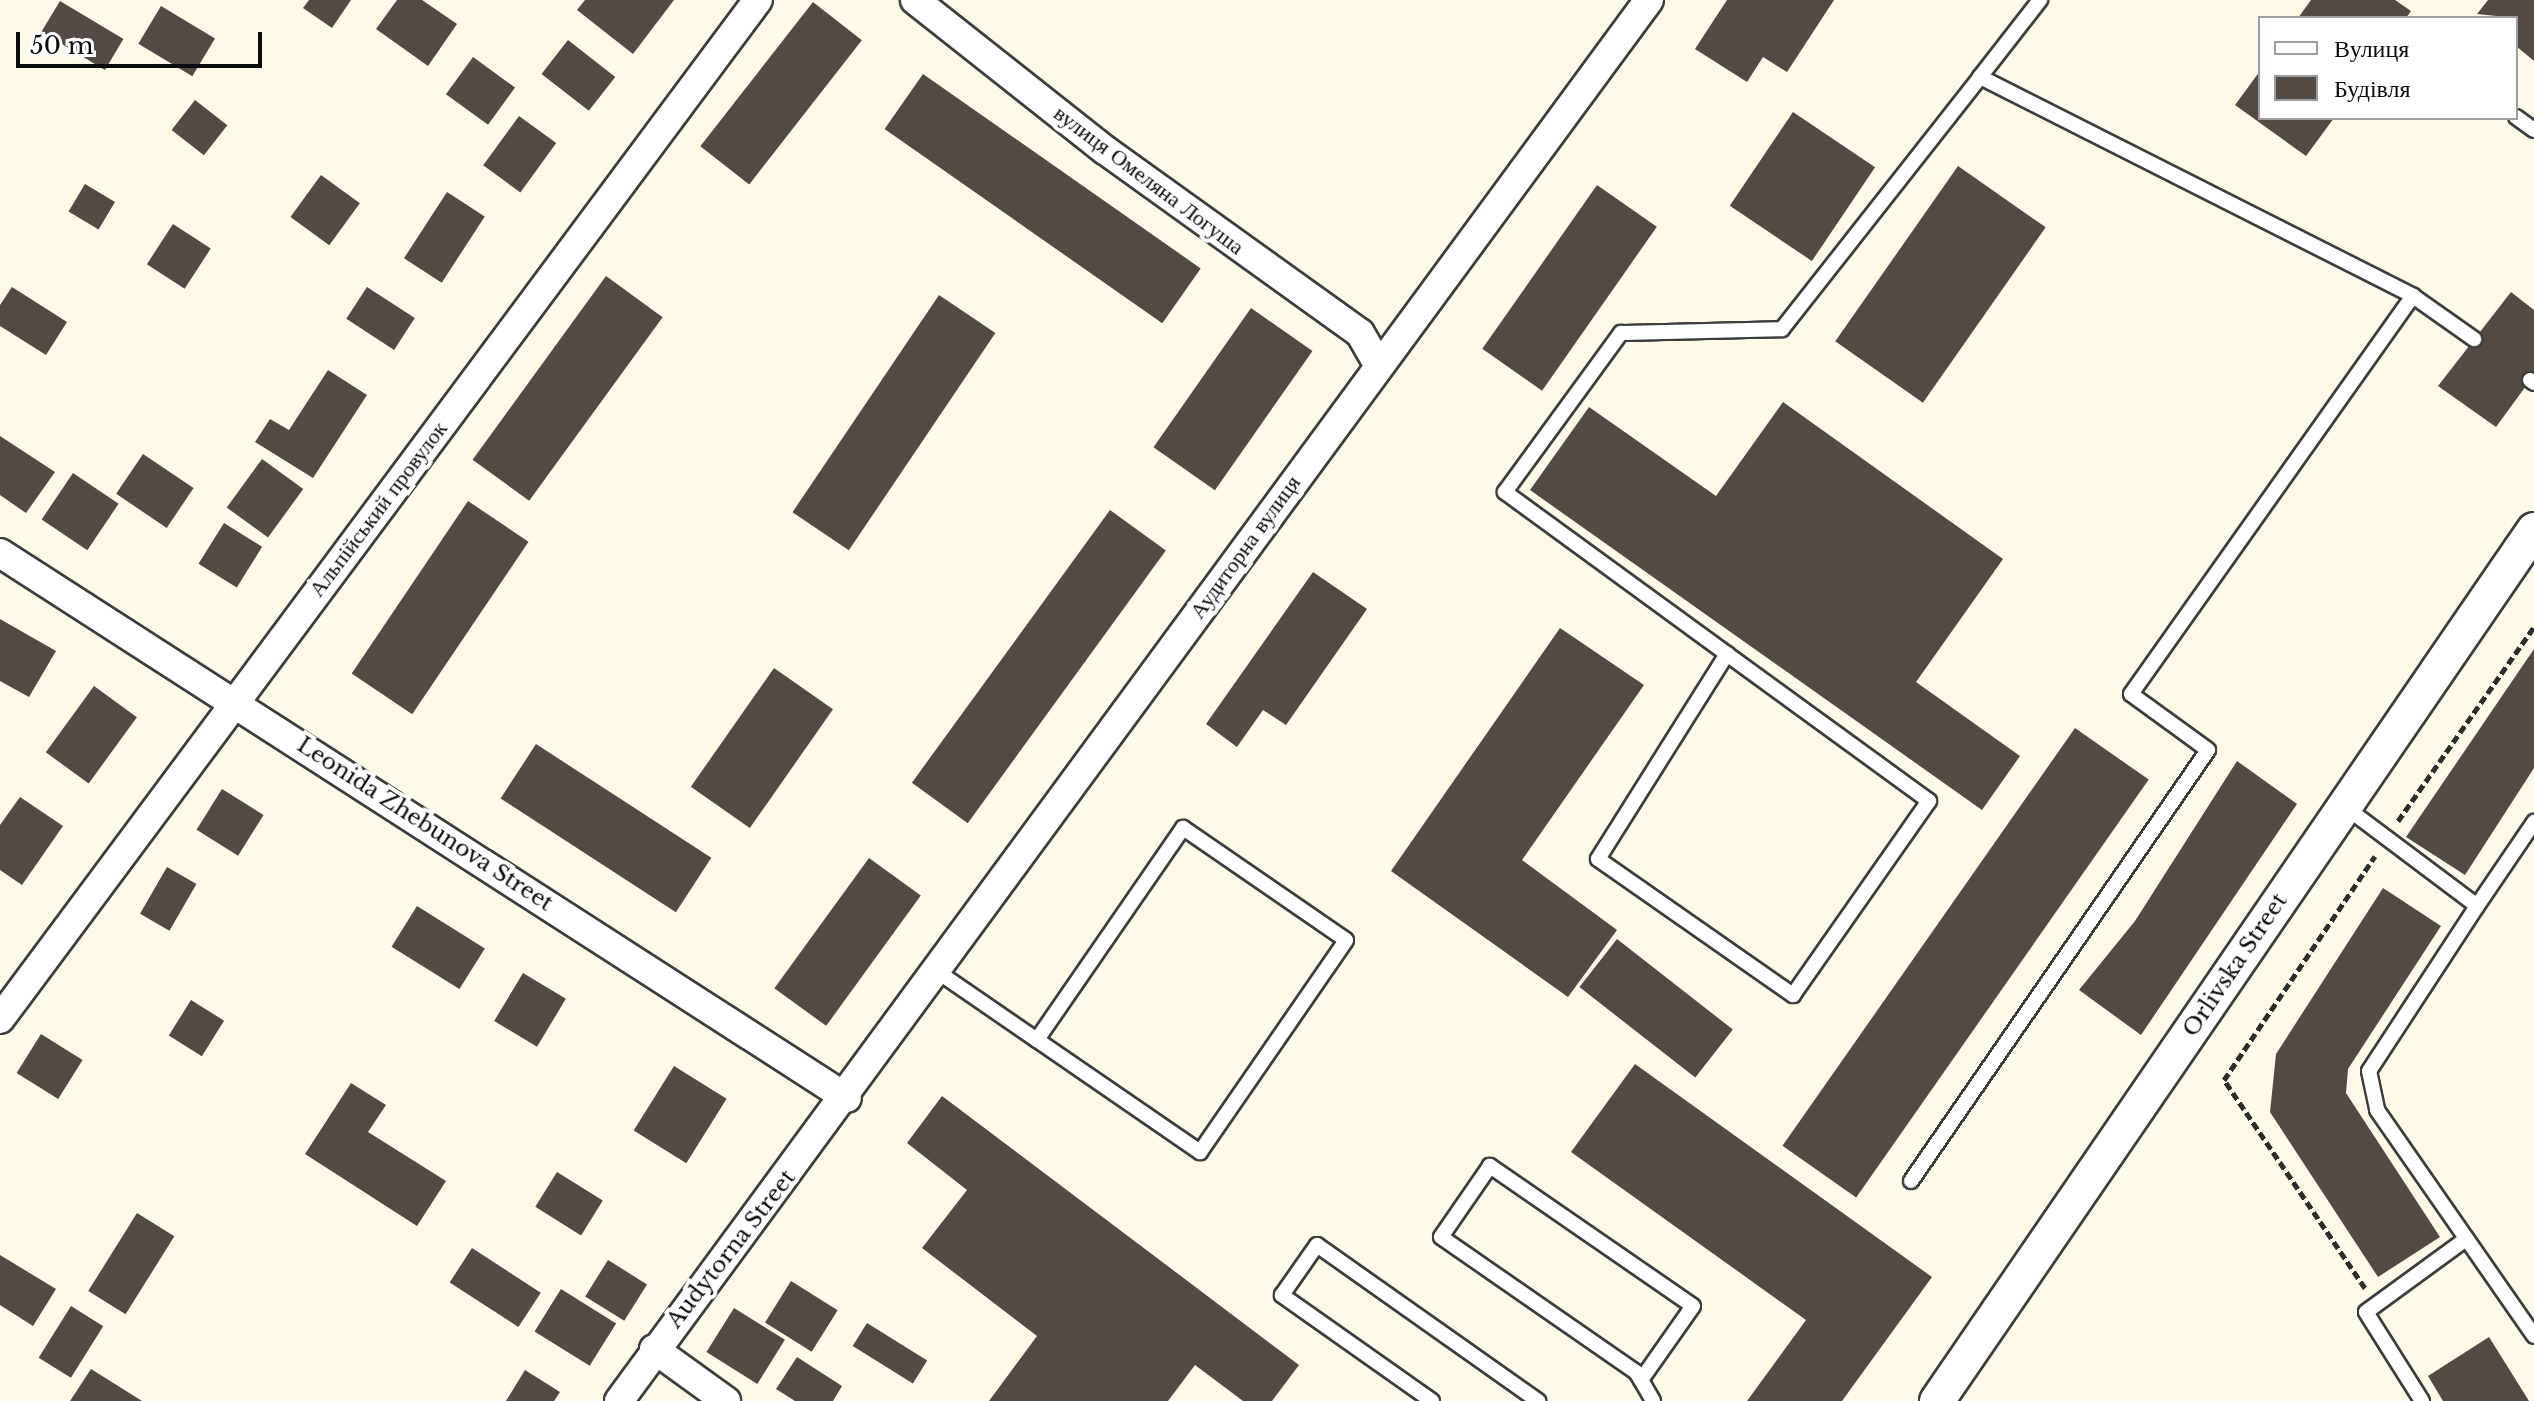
<!DOCTYPE html>
<html>
<head>
<meta charset="utf-8">
<style>
	body { margin:0 }
	#map { position:relative; width:2534px; height:1401px; overflow:hidden; background:#fff9e7; font-family:"Libre Baskerville",serif }
	div>[style] { position:absolute }
	[style*='--x'] { left:calc(var(--x)*1px); top:calc(var(--y)*1px); width:calc(var(--w)*1px); rotate:calc(var(--a)*1deg) }
	.building>* { inset:0; background:#534a46; transform-origin:0 0 }
	.path>* { height:5px; margin-top:-2.5px; transform-origin:0; background:repeating-linear-gradient(90deg,#2c2c2c 0 8px,transparent 0 12px) }
	.roads { filter:drop-shadow(2px 0 #3d3d3d) drop-shadow(-2px 0 #3d3d3d) drop-shadow(0 2px #3d3d3d) drop-shadow(0 -2px #3d3d3d) }
	.service>* { height:14px; margin:-7px; padding:0 7px; transform-origin:7px; border-radius:7px; background:#fff }
	.minor>* { height:28px; margin:-14px; padding:0 14px; transform-origin:14px; border-radius:14px; background:#fff }
	.tertiary>* { height:34px; margin:-17px; padding:0 17px; transform-origin:17px; border-radius:17px; background:#fff }
	span { translate:-50% -50%; white-space:nowrap; text-align:center; line-height:1.15; -webkit-text-stroke:8px #fff; paint-order:stroke }
	.street-label { font-size:22px; color:#0a0a0a }
	.legend { position:absolute; left:2258px; top:16px; width:260px; height:104px; box-sizing:border-box; background:#fff; border:2px solid #9d9d9d; margin:0; padding:10px 14px; list-style:none; font-size:24px; color:#0a0a0a }
	.legend li { display:flex; align-items:center; gap:16px; height:40px }
	.legend b { width:40px; border:2px solid #9d9d9d }
	.scale { position:absolute; left:16px; top:32px; width:246px; height:36px; box-sizing:border-box; border:4px solid #0a0a0a; border-top:0; padding-left:10px; font-size:24px; line-height:28px; white-space:nowrap; color:#0a0a0a; -webkit-text-stroke:6px #fff; paint-order:stroke }
</style>
</head>
<body>
<div id="map">
	<div class="building">
		<div style="clip-path:polygon(309px 0,351px 0,332px 28px,303px 8px)"></div>
		<div style="clip-path:polygon(397px 0,422px 0,457px 24px,428px 66px,376px 29px)"></div>
		<div style="clip-path:polygon(585px 0,674px 0,633px 54px,577px 10px)"></div>
		<div style="clip-path:polygon(1727px 0,1834px 0,1787px 72px,1763px 57px,1747px 82px,1695px 49px)"></div>
		<div style="clip-path:polygon(2311px 0,2395px 0,2411px 11px,2406px 18px,2298px 18px)"></div>
		<div style="clip-path:polygon(2488px 0,2534px 0,2534px 61px,2516px 46px,2516px 18px,2477px 14px)"></div>
		<div style="left:60px;top:1px;width:74px;height:36px;rotate:31deg"></div>
		<div style="left:813px;top:2px;width:62px;height:183px;rotate:38deg"></div>
		<div style="left:161px;top:6px;width:63px;height:44px;rotate:31deg"></div>
		<div style="left:568px;top:40px;width:60px;height:43px;rotate:38deg"></div>
		<div style="left:473px;top:57px;width:52px;height:46px;rotate:36deg"></div>
		<div style="clip-path:polygon(2260px 71px,2260px 118px,2334px 118px,2306px 156px,2235px 105px)"></div>
		<div style="left:923px;top:74px;width:339px;height:67px;rotate:35deg"></div>
		<div style="left:195px;top:100px;width:41px;height:38px;rotate:38deg"></div>
		<div style="left:1793px;top:112px;width:99px;height:113px;rotate:34deg"></div>
		<div style="left:519px;top:116px;width:46px;height:61px;rotate:36deg"></div>
		<div style="left:1958px;top:166px;width:107px;height:214px;rotate:35deg"></div>
		<div style="left:321px;top:175px;width:48px;height:52px;rotate:36deg"></div>
		<div style="left:85px;top:184px;width:35px;height:32px;rotate:31deg"></div>
		<div style="left:1597px;top:185px;width:73px;height:200px;rotate:35deg"></div>
		<div style="left:447px;top:192px;width:45px;height:79px;rotate:33deg"></div>
		<div style="left:173px;top:224px;width:45px;height:48px;rotate:33deg"></div>
		<div style="left:606px;top:276px;width:70px;height:227px;rotate:36deg"></div>
		<div style="clip-path:polygon(12px 287px,67px 322px,46px 355px,0 326px,0 305px)"></div>
		<div style="left:367px;top:287px;width:57px;height:38px;rotate:33deg"></div>
		<div style="clip-path:polygon(2511px 292px,2534px 310px,2534px 375px,2496px 427px,2438px 386px)"></div>
		<div style="left:939px;top:295px;width:68px;height:262px;rotate:34deg"></div>
		<div style="left:1251px;top:308px;width:75px;height:170px;rotate:35deg"></div>
		<div style="clip-path:polygon(328px 370px,367px 395px,313px 478px,255px 442px,270px 419px,289px 430px)"></div>
		<div style="clip-path:polygon(1783px 402px,2003px 559px,1916px 682px,2020px 756px,1982px 810px,1530px 490px,1589px 407px,1716px 496px)"></div>
		<div style="clip-path:polygon(0 436px,55px 472px,26px 513px,0 495px)"></div>
		<div style="left:143px;top:454px;width:61px;height:48px;rotate:34deg"></div>
		<div style="left:262px;top:459px;width:51px;height:60px;rotate:36deg"></div>
		<div style="left:73px;top:473px;width:55px;height:56px;rotate:34deg"></div>
		<div style="left:468px;top:501px;width:73px;height:208px;rotate:34deg"></div>
		<div style="left:1110px;top:510px;width:69px;height:337px;rotate:36deg"></div>
		<div style="left:224px;top:523px;width:45px;height:48px;rotate:32deg"></div>
		<div style="clip-path:polygon(1313px 572px,1367px 609px,1286px 725px,1263px 710px,1237px 747px,1206px 724px)"></div>
		<div style="clip-path:polygon(0 619px,56px 651px,29px 697px,0 681px)"></div>
		<div style="clip-path:polygon(1560px 628px,1644px 685px,1522px 860px,1617px 930px,1568px 997px,1391px 871px)"></div>
		<div style="clip-path:polygon(2534px 649px,2534px 768px,2465px 875px,2406px 837px)"></div>
		<div style="left:774px;top:668px;width:72px;height:145px;rotate:35deg"></div>
		<div style="left:94px;top:686px;width:53px;height:82px;rotate:36deg"></div>
		<div style="left:2075px;top:728px;width:90px;height:510px;rotate:35deg"></div>
		<div style="left:536px;top:744px;width:209px;height:65px;rotate:33deg"></div>
		<div style="clip-path:polygon(2237px 761px,2297px 804px,2141px 1035px,2079px 990px,2135px 921px)"></div>
		<div style="left:222px;top:789px;width:49px;height:48px;rotate:32deg"></div>
		<div style="clip-path:polygon(20px 797px,63px 826px,22px 885px,0 870px,0 825px)"></div>
		<div style="left:869px;top:858px;width:64px;height:161px;rotate:36deg"></div>
		<div style="left:167px;top:867px;width:34px;height:54px;rotate:30deg"></div>
		<div style="clip-path:polygon(2383px 888px,2441px 926px,2348px 1069px,2346px 1093px,2440px 1237px,2378px 1277px,2270px 1112px,2276px 1054px)"></div>
		<div style="left:417px;top:906px;width:80px;height:48px;rotate:32deg"></div>
		<div style="left:1617px;top:939px;width:147px;height:61px;rotate:38deg"></div>
		<div style="left:523px;top:973px;width:50px;height:56px;rotate:31deg"></div>
		<div style="left:191px;top:1000px;width:39px;height:42px;rotate:32deg"></div>
		<div style="left:41px;top:1034px;width:49px;height:46px;rotate:32deg"></div>
		<div style="clip-path:polygon(1635px 1064px,1932px 1277px,1842px 1401px,1747px 1401px,1806px 1320px,1571px 1152px)"></div>
		<div style="left:674px;top:1066px;width:62px;height:76px;rotate:32deg"></div>
		<div style="clip-path:polygon(351px 1083px,386px 1105px,368px 1132px,446px 1181px,417px 1226px,305px 1154px)"></div>
		<div style="clip-path:polygon(942px 1096px,1299px 1365px,1272px 1401px,1243px 1401px,1195px 1365px,1168px 1401px,989px 1401px,1037px 1336px,922px 1248px,967px 1190px,907px 1143px)"></div>
		<div style="left:557px;top:1172px;width:54px;height:41px;rotate:32deg"></div>
		<div style="left:137px;top:1213px;width:44px;height:92px;rotate:32deg"></div>
		<div style="left:472px;top:1248px;width:82px;height:41px;rotate:33deg"></div>
		<div style="clip-path:polygon(0 1255px,56px 1289px,33px 1326px,0 1305px)"></div>
		<div style="left:608px;top:1260px;width:46px;height:43px;rotate:32deg"></div>
		<div style="left:791px;top:1281px;width:55px;height:49px;rotate:32deg"></div>
		<div style="left:561px;top:1289px;width:65px;height:50px;rotate:32deg"></div>
		<div style="left:71px;top:1306px;width:38px;height:61px;rotate:32deg"></div>
		<div style="left:734px;top:1308px;width:60px;height:52px;rotate:32deg"></div>
		<div style="left:867px;top:1323px;width:71px;height:27px;rotate:32deg"></div>
		<div style="clip-path:polygon(2489px 1337px,2529px 1401px,2443px 1401px,2428px 1376px)"></div>
		<div style="clip-path:polygon(797px 1357px,842px 1386px,833px 1401px,795px 1401px,776px 1389px)"></div>
		<div style="clip-path:polygon(91px 1369px,142px 1401px,70px 1401px)"></div>
		<div style="clip-path:polygon(525px 1370px,560px 1392px,554px 1401px,506px 1401px)"></div>
	</div>
	<div class="path">
		<div style="--x:2398;--y:821;--w:237;--a:-55"></div>
		<div style="--x:2365;--y:1288;--w:251;--a:-124.1"></div>
		<div style="--x:2224;--y:1080;--w:270;--a:-56"></div>
	</div>
	<div class="roads">
		<div class="service">
			<div style="--x:1980;--y:77;--w:98;--a:-52.1"></div>
			<div style="--x:2516;--y:117;--w:22;--a:36"></div>
			<div style="--x:2530;--y:380;--w:5;--a:37"></div>
			<div style="--x:1727;--y:654;--w:242;--a:122.2"></div>
			<div style="--x:1598;--y:859;--w:238;--a:34.9"></div>
			<div style="--x:1793;--y:995;--w:237;--a:-55"></div>
			<div style="--x:1929;--y:801;--w:250;--a:-144"></div>
			<div style="--x:1727;--y:654;--w:275;--a:-143.9"></div>
			<div style="--x:1505;--y:492;--w:197;--a:-53.9"></div>
			<div style="--x:1621;--y:333;--w:161;--a:-1.4"></div>
			<div style="--x:1782;--y:329;--w:320;--a:-51.8"></div>
			<div style="--x:1980;--y:77;--w:485;--a:26.8"></div>
			<div style="--x:2344;--y:806;--w:166;--a:36.9"></div>
			<div style="--x:2477;--y:906;--w:197;--a:123.2"></div>
			<div style="--x:2369;--y:1071;--w:40;--a:78"></div>
			<div style="--x:2377;--y:1110;--w:275;--a:55.2"></div>
			<div style="--x:2477;--y:906;--w:102;--a:-55.8"></div>
			<div style="--x:938;--y:972;--w:120;--a:34.5"></div>
			<div style="--x:1037;--y:1040;--w:198;--a:34.5"></div>
			<div style="--x:1200;--y:1152;--w:257;--a:-55.4"></div>
			<div style="--x:1346;--y:940;--w:198;--a:-145.5"></div>
			<div style="--x:1183;--y:828;--w:257;--a:124.6"></div>
			<div style="--x:1911;--y:1181;--w:523;--a:-55.43"></div>
			<div style="--x:2208;--y:750;--w:95;--a:-144"></div>
			<div style="--x:2131;--y:694;--w:488;--a:-54.7"></div>
			<div style="--x:2413;--y:296;--w:75;--a:35.2"></div>
			<div style="--x:1641;--y:1380;--w:90;--a:-54.9"></div>
			<div style="--x:1693;--y:1306;--w:247;--a:-145.4"></div>
			<div style="--x:1490;--y:1166;--w:86;--a:124.6"></div>
			<div style="--x:1441;--y:1237;--w:237;--a:34.7"></div>
			<div style="--x:1636;--y:1372;--w:9;--a:58"></div>
			<div style="--x:1641;--y:1380;--w:24;--a:60"></div>
			<div style="--x:1432;--y:1401;--w:184;--a:-144.8"></div>
			<div style="--x:1282;--y:1295;--w:61;--a:-55"></div>
			<div style="--x:1317;--y:1245;--w:271;--a:35.2"></div>
			<div style="--x:2422;--y:1401;--w:105;--a:-122.2"></div>
			<div style="--x:2366;--y:1312;--w:124;--a:-36.1"></div>
		</div>
		<div class="minor">
			<div style="--x:915;--y:0;--w:242;--a:38.3"></div>
			<div style="--x:1105;--y:150;--w:314;--a:35.7"></div>
			<div style="--x:1360;--y:333;--w:34;--a:60"></div>
			<div style="--x:0;--y:553;--w:1007;--a:32.76"></div>
			<div style="--x:0;--y:1019;--w:1270;--a:-53.36"></div>
			<div style="--x:654;--y:1349;--w:89;--a:35.8"></div>
			<div style="--x:619;--y:1401;--w:1739;--a:-53.68"></div>
		</div>
		<div class="tertiary">
			<div style="--x:1937;--y:1401;--w:1056;--a:-55.57"></div>
		</div>
	</div>
	<div class="street-label">
		<span style="left:1149px;top:180px;rotate:37deg">вулиця Омеляна Логуша</span>
		<span style="left:378px;top:509px;rotate:-53deg">Альпійський провулок</span>
		<span style="left:1245px;top:547px;rotate:-54deg">Аудиторна вулиця</span>
		<span style="left:425px;top:824px;rotate:33deg">Leonida Zhebunova Street</span>
		<span style="left:2235px;top:965px;rotate:-56deg">Orlivska Street</span>
		<span style="left:731px;top:1249px;rotate:-52deg">Audytorna Street</span>
	</div>
	<ul class="legend">
	<li><b style="height:10px;background:#fff"></b>Вулиця</li>
	<li><b style="height:22px;background:#534a46"></b>Будівля</li>
	</ul>
	<div class="scale">50 m</div>
</div>
</body>
</html>
